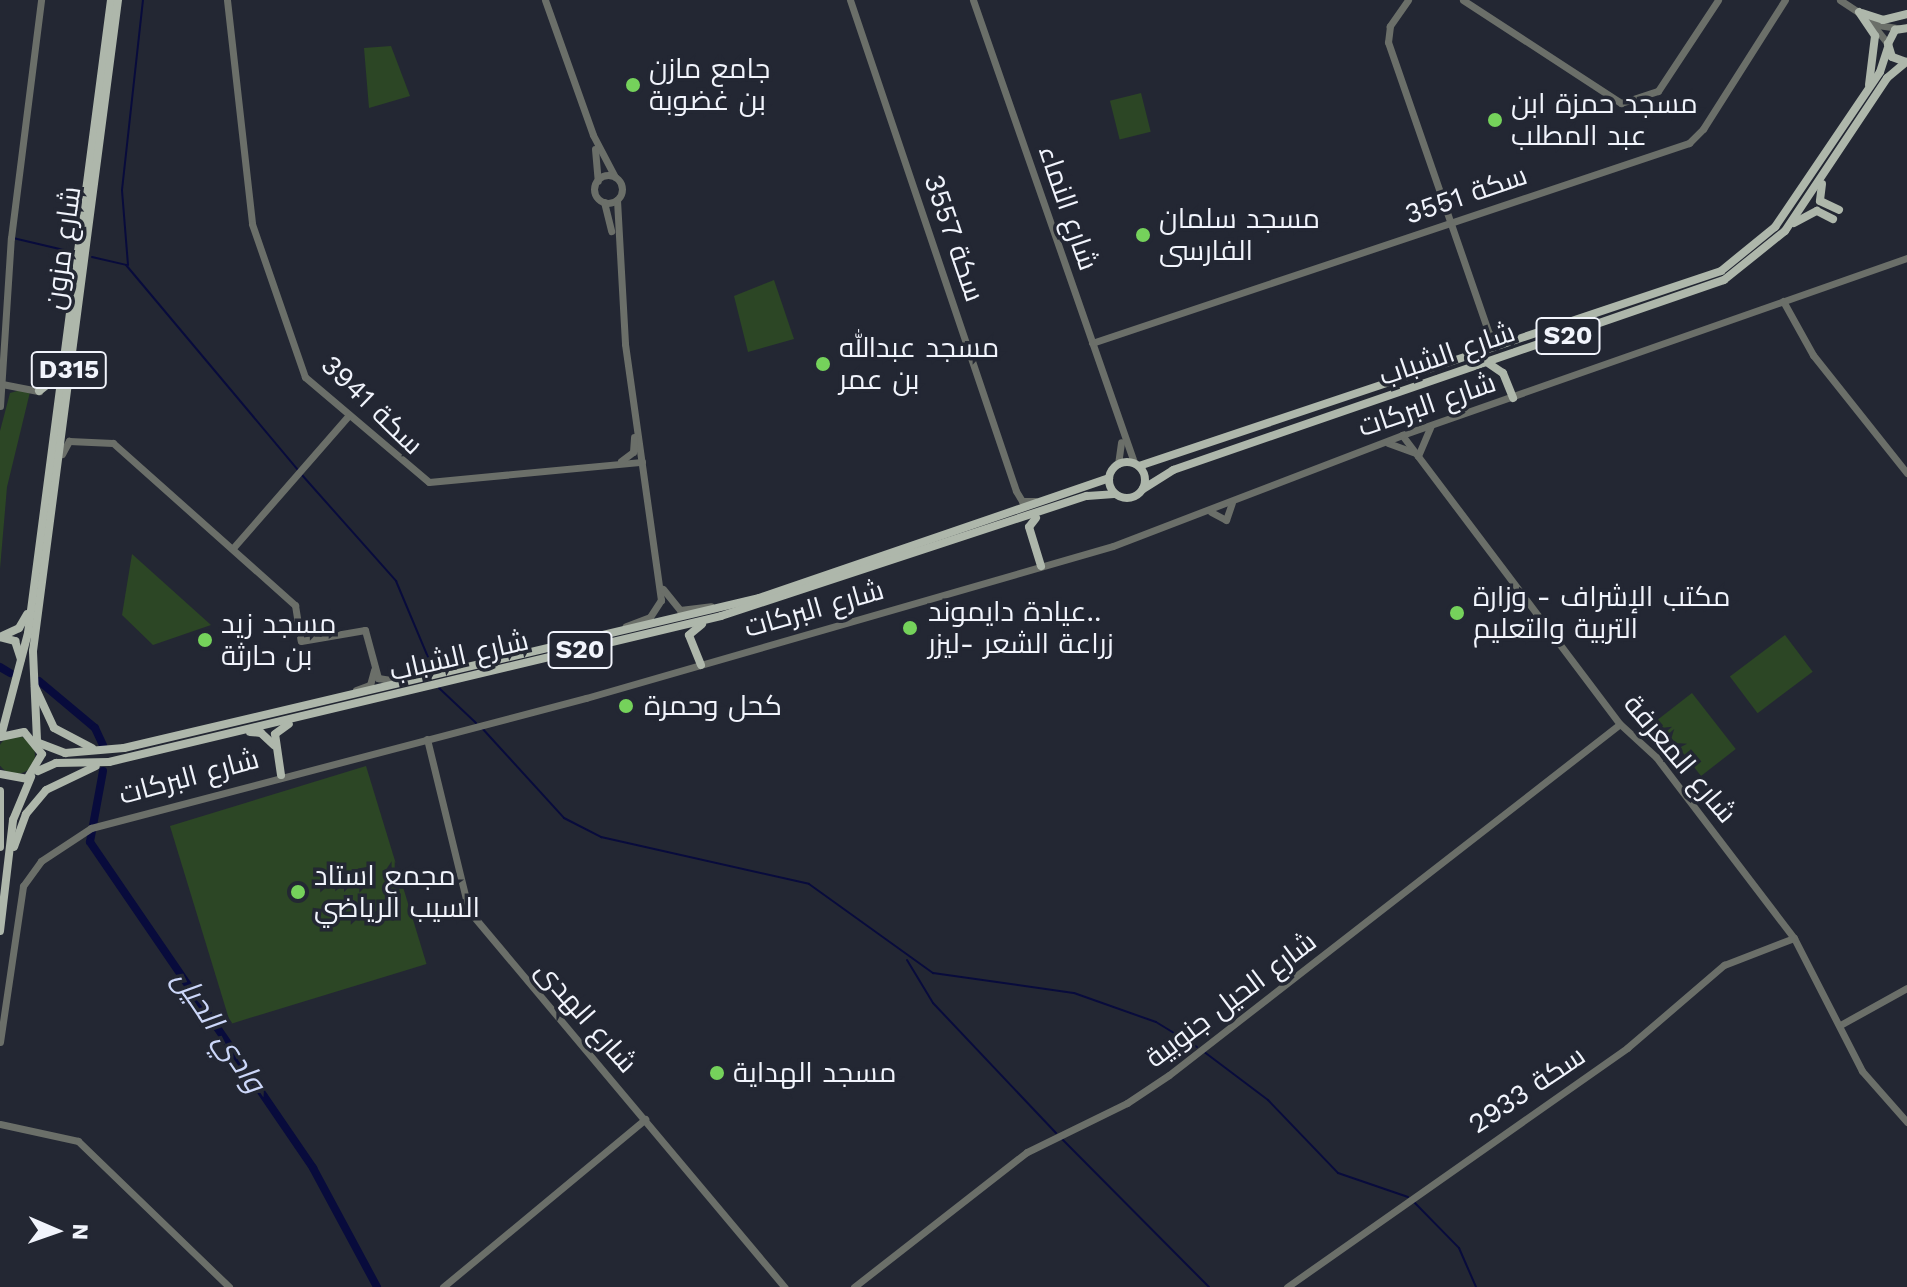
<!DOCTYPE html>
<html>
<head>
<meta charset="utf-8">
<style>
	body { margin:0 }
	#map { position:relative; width:1907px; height:1287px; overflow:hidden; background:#232733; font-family:"Work Sans",Cairo,sans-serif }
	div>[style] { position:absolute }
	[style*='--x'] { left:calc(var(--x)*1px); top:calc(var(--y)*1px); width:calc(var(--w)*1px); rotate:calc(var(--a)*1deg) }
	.green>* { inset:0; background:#2c4625; transform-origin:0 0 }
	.round { border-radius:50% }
	.stream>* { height:2px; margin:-1px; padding:0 1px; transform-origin:1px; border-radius:1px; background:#080b3c }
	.river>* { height:8px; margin:-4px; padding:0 4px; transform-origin:4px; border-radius:4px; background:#080b3c }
	.minor>* { height:7px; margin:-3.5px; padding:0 3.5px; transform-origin:3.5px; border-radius:3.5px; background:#6b6f69 }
	.minor>.ring { margin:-3.5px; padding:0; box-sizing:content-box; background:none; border:7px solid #6b6f69; border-radius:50% }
	.major>* { height:8px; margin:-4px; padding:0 4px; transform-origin:4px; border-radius:4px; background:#aeb7ab }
	.major>.ring { margin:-4px; padding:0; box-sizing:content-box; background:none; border:8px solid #aeb7ab; border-radius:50% }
	.dots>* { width:22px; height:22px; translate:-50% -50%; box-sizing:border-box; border:4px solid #232733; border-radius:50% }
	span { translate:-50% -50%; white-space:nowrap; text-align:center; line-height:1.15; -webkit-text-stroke:7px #232733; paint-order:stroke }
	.shield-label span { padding:2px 6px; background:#232733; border:2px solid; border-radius:6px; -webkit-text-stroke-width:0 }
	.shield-label { font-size:26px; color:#f1f4fc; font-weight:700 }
	.poi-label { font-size:28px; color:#f1f4fc }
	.left { translate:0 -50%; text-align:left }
	.street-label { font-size:28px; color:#f1f4fc }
	.water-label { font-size:30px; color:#ccd7f9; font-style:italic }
	.north { position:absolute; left:16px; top:1191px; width:80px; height:80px; -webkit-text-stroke:6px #232733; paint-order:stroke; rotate:92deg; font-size:22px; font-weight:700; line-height:32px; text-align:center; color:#f1f4fc }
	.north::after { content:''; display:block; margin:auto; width:28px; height:36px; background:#f1f4fc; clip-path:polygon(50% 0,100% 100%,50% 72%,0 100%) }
</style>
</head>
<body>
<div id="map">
	<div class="green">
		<div style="clip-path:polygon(391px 46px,410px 96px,369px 108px,364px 48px)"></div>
		<div style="left:1141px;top:93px;width:40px;height:32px;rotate:76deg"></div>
		<div style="clip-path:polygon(774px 280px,794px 339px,748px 352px,734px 296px)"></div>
		<div style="clip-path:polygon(21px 390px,30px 392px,7px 487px,0 569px,0 431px,10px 393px)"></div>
		<div style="clip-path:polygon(132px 554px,211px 625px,153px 645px,122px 615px)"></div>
		<div style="left:1785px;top:635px;width:46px;height:69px;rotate:53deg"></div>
		<div style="left:1692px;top:693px;width:71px;height:44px;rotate:52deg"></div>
		<div class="round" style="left:-3px;top:736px;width:38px;height:38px"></div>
		<div style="left:366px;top:766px;width:207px;height:205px;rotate:73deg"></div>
	</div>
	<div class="stream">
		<div style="--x:13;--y:238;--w:61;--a:13.3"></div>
		<div style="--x:92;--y:257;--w:35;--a:13"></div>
		<div style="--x:126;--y:265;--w:268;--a:50"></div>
		<div style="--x:128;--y:265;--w:75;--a:-94.6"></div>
		<div style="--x:122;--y:190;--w:191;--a:-83.7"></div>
		<div style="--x:302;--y:475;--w:142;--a:48.4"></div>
		<div style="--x:396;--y:581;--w:95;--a:67.2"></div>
		<div style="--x:439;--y:688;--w:51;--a:43.4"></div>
		<div style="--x:481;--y:727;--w:123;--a:47.6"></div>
		<div style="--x:564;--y:818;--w:42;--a:27.2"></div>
		<div style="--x:601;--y:837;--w:213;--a:12.7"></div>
		<div style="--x:809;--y:884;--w:153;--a:35.7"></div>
		<div style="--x:933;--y:973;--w:142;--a:8.1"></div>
		<div style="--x:1074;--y:993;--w:87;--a:19.5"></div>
		<div style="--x:1156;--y:1022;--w:48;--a:31.4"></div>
		<div style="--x:907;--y:960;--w:50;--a:58.8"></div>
		<div style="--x:933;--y:1003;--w:179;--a:46.6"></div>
		<div style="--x:1203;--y:1051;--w:81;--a:37"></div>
		<div style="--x:1268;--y:1100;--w:101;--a:46.2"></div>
		<div style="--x:1338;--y:1173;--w:74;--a:18.9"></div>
		<div style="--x:1061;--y:1138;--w:210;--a:45.2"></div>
		<div style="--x:1413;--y:1201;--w:66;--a:45.6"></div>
		<div style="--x:1459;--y:1248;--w:43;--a:66.4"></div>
	</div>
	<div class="river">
		<div style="--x:0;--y:667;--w:12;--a:31"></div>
		<div style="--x:39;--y:681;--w:73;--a:40"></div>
		<div style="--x:95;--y:728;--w:19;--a:65"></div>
		<div style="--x:103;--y:771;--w:72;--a:100.4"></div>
		<div style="--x:90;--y:842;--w:395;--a:55.6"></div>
		<div style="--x:313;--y:1168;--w:135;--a:61.7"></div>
	</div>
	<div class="minor">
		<div style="--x:227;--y:0;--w:225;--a:83.6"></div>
		<div style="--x:252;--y:224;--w:162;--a:70.9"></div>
		<div style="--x:305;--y:377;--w:162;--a:40.3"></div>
		<div style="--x:429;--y:482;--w:214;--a:-5.4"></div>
		<div style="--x:545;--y:0;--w:143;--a:70.4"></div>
		<div style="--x:593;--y:135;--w:47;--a:62.4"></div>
		<div style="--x:850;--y:0;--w:518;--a:71.32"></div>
		<div style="--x:1016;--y:491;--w:12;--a:59"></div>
		<div style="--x:1022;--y:501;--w:13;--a:0"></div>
		<div style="--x:973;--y:0;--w:490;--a:70.8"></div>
		<div style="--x:1408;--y:0;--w:32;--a:125"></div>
		<div style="--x:1390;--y:26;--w:16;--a:97"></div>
		<div style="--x:1388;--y:42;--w:308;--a:70.9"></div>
		<div style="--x:1489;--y:333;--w:21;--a:119"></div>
		<div style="--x:1463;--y:0;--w:189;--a:33.1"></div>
		<div style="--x:1621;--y:103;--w:39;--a:-18"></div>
		<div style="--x:1658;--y:91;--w:109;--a:-56.6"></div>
		<div style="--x:1840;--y:0;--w:45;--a:33.3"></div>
		<div style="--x:1878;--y:25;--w:20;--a:9"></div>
		<div style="--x:1872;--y:24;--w:26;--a:51"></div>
		<div style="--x:595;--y:149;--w:32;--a:85"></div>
		<div class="ring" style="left:594px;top:175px;width:21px;height:21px"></div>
		<div style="--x:617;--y:200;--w:144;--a:86.8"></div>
		<div style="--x:625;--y:344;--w:259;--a:82"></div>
		<div style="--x:661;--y:600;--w:20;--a:123"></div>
		<div style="--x:650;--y:617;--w:26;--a:159"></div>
		<div style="--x:604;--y:202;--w:30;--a:76"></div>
		<div style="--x:1783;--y:301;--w:62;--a:60.9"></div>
		<div style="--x:1813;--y:355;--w:151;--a:51.5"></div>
		<div style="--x:1092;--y:343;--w:630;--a:-18.52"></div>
		<div style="--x:1689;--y:143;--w:20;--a:-45"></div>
		<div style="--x:1703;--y:129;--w:153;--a:-57.6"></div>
		<div style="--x:2;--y:384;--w:38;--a:11"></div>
		<div style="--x:0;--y:406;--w:168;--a:-86.3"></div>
		<div style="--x:11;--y:238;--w:240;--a:-82.8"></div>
		<div style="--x:1402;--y:435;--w:362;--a:53"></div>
		<div style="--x:1620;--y:724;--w:49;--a:42.5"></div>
		<div style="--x:1656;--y:757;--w:228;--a:52.7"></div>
		<div style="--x:1794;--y:938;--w:149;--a:62.9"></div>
		<div style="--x:1862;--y:1071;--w:68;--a:48.6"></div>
		<div style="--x:1388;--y:443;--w:27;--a:20"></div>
		<div style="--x:62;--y:454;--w:15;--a:-62"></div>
		<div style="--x:69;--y:441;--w:44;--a:2.6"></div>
		<div style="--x:113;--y:443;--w:244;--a:41.7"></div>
		<div style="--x:295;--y:605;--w:36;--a:81"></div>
		<div style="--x:301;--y:641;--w:65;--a:-9.8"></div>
		<div style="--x:365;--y:630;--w:50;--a:74.8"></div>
		<div style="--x:378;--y:678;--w:19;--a:9"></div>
		<div style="--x:1418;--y:456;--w:33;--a:-67"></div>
		<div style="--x:621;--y:461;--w:15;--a:-37"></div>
		<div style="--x:633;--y:452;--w:15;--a:-86"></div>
		<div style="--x:1118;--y:464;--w:22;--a:-82"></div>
		<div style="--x:1211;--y:512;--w:17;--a:28"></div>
		<div style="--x:1226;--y:520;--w:18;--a:-71"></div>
		<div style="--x:233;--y:548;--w:175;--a:-48.9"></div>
		<div style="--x:663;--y:589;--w:27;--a:51"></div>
		<div style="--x:680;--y:610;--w:31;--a:-7"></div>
		<div style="--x:356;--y:690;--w:15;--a:-20"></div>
		<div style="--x:370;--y:685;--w:16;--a:-75"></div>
		<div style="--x:427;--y:739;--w:177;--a:76.3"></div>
		<div style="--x:469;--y:911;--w:491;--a:50"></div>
		<div style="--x:1842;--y:1024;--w:74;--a:-29"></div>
		<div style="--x:0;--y:1042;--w:158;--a:-81.6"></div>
		<div style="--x:23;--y:886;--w:31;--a:-54"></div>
		<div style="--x:41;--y:861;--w:60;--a:-33.4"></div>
		<div style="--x:91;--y:828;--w:512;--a:-14.72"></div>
		<div style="--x:586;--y:698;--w:548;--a:-16.09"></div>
		<div style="--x:1113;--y:546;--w:310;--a:-21"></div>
		<div style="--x:1402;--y:435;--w:535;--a:-19.32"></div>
		<div style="--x:0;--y:1124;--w:80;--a:12.3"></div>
		<div style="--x:78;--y:1141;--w:210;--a:44"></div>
		<div style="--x:443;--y:1287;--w:263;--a:-39.7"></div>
		<div style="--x:854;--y:1287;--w:219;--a:-38"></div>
		<div style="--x:1027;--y:1152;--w:111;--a:-26.1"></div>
		<div style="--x:1127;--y:1103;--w:50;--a:-33.7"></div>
		<div style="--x:1169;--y:1075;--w:571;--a:-37.89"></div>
		<div style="--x:1287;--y:1287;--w:416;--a:-35.1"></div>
		<div style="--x:1627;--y:1048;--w:128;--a:-40.6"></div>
		<div style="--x:1724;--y:965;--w:75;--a:-21.1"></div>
	</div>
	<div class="major">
		<div style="--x:1859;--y:12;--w:29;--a:56"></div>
		<div style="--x:1875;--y:36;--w:49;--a:97"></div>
		<div style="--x:1862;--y:13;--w:22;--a:18"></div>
		<div style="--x:1883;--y:20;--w:25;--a:-14"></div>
		<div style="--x:1906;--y:62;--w:15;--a:-160"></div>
		<div style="--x:1892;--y:57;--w:14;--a:-107"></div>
		<div style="--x:1888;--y:44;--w:16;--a:-63"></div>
		<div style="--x:1895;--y:30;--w:12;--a:-9"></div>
		<div style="--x:1822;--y:184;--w:17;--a:97"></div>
		<div style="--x:1820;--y:201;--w:21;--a:25"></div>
		<div style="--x:1794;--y:223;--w:26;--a:-28"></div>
		<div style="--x:1817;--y:211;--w:18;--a:27"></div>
		<div style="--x:1488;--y:363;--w:18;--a:34"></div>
		<div style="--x:1503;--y:373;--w:27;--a:68"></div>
		<div style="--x:39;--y:391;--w:23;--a:-38"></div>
		<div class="ring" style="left:1109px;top:462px;width:28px;height:28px"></div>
		<div style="--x:1139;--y:466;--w:614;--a:-18.52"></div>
		<div style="--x:1721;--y:271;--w:70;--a:-39.2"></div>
		<div style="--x:1775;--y:227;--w:187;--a:-55.9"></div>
		<div style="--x:1880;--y:72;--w:25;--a:-72"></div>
		<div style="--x:1143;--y:489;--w:36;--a:-32"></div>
		<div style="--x:1173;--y:470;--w:583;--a:-19.03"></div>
		<div style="--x:1724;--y:280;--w:78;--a:-38.8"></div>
		<div style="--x:1785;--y:231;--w:184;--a:-56.3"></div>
		<div style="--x:1887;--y:78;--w:25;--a:-40"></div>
		<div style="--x:1036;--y:518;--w:11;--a:128"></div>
		<div style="--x:1029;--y:527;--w:41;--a:72.9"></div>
		<div style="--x:0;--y:637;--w:16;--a:15"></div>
		<div style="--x:15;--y:641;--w:19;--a:72"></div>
		<div style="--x:0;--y:637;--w:21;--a:-25"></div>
		<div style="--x:19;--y:628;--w:16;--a:-60"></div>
		<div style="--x:701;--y:665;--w:32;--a:-112"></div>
		<div style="--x:689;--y:635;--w:17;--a:-40"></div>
		<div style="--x:35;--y:687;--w:45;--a:65.1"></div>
		<div style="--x:54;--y:728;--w:43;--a:27.8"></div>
		<div style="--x:250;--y:732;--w:11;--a:5"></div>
		<div style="--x:261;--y:733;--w:18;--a:43"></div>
		<div style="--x:1;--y:736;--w:106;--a:-75.3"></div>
		<div style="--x:28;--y:633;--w:638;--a:-82.53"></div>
		<div style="--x:37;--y:740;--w:89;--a:-92.6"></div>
		<div style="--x:33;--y:651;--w:657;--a:-82.56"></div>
		<div style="--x:39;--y:743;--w:28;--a:21"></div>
		<div style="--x:65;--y:753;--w:59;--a:-4.8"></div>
		<div style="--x:124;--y:748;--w:652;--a:-13.29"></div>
		<div style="--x:759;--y:598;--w:370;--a:-18.9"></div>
		<div style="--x:38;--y:771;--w:20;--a:-24"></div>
		<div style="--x:56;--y:763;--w:53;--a:-1.1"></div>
		<div style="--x:109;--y:762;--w:629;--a:-13.42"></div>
		<div style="--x:721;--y:616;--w:385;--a:-18.2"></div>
		<div style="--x:1087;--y:496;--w:27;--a:-4"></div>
		<div style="--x:0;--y:774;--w:27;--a:10"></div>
		<div style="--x:27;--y:779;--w:29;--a:-59"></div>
		<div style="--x:42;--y:754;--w:28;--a:-129"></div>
		<div style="--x:24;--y:732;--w:24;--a:168"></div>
		<div style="--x:281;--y:775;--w:41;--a:-98.3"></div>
		<div style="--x:275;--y:734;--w:17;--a:-36"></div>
		<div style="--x:0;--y:791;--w:56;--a:90"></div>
		<div style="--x:14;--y:847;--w:35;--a:-70"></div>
		<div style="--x:26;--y:814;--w:31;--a:-50"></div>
		<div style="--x:46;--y:790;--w:55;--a:-25.6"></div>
		<div style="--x:0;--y:931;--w:112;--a:-83.3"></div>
		<div style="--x:13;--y:820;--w:47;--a:-67.3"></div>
	</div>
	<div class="dots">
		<div style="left:633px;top:85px;background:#75d25b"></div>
		<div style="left:1495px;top:120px;background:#75d25b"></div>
		<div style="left:1143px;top:235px;background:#75d25b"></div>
		<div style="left:823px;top:364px;background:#75d25b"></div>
		<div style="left:1457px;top:613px;background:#75d25b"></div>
		<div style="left:910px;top:628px;background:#75d25b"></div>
		<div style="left:205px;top:640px;background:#75d25b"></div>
		<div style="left:626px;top:706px;background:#75d25b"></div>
		<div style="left:298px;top:892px;background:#75d25b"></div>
		<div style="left:717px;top:1073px;background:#75d25b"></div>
	</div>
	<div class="shield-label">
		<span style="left:1568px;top:336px">S20</span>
		<span style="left:69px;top:370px">D315</span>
		<span style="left:580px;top:650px">S20</span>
	</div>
	<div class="poi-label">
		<span class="left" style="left:649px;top:85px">جامع مازن<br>بن غضوبة</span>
		<span class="left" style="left:1511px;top:120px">مسجد حمزة ابن<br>عبد المطلب</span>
		<span class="left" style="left:1159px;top:235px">مسجد سلمان<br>الفارسى</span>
		<span class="left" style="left:839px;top:364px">مسجد عبدالله<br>بن عمر</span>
		<span class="left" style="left:1473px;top:613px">مكتب الإشراف - وزارة<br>التربية والتعليم</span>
		<span class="left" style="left:928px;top:628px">عيادة دايموند..<br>زراعة الشعر -ليزر</span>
		<span class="left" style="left:221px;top:640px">مسجد زيد<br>بن حارثة</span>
		<span class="left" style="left:644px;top:706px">كحل وحمرة</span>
		<span class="left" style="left:314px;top:892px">مجمع استاد<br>السيب الرياضي</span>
		<span class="left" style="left:733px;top:1073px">مسجد الهداية</span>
	</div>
	<div class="street-label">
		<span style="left:1466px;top:195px;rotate:-19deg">سكة 3551</span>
		<span style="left:1068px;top:208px;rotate:71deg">شارع النماء</span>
		<span style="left:954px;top:238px;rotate:71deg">سكة 3557</span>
		<span style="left:63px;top:248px;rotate:-82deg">شارع مزون</span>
		<span style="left:1447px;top:354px;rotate:-19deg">شارع الشباب</span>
		<span style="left:372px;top:405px;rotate:44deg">سكة 3941</span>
		<span style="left:1427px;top:405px;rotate:-19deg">شارع البركات</span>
		<span style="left:814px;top:609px;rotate:-16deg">شارع البركات</span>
		<span style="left:459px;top:656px;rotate:-13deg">شارع الشباب</span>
		<span style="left:1680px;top:759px;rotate:50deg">شارع المعرفة</span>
		<span style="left:189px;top:777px;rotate:-15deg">شارع البركات</span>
		<span style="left:1231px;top:1000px;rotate:-37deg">شارع الحيل جنوبية</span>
		<span style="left:586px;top:1017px;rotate:49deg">شارع الهدى</span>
		<span style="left:1527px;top:1090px;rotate:-34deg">سكة 2933</span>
	</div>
	<div class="water-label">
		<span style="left:219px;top:1031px;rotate:56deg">وادي الحيل</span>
	</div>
	<div class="north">N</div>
</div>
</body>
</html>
